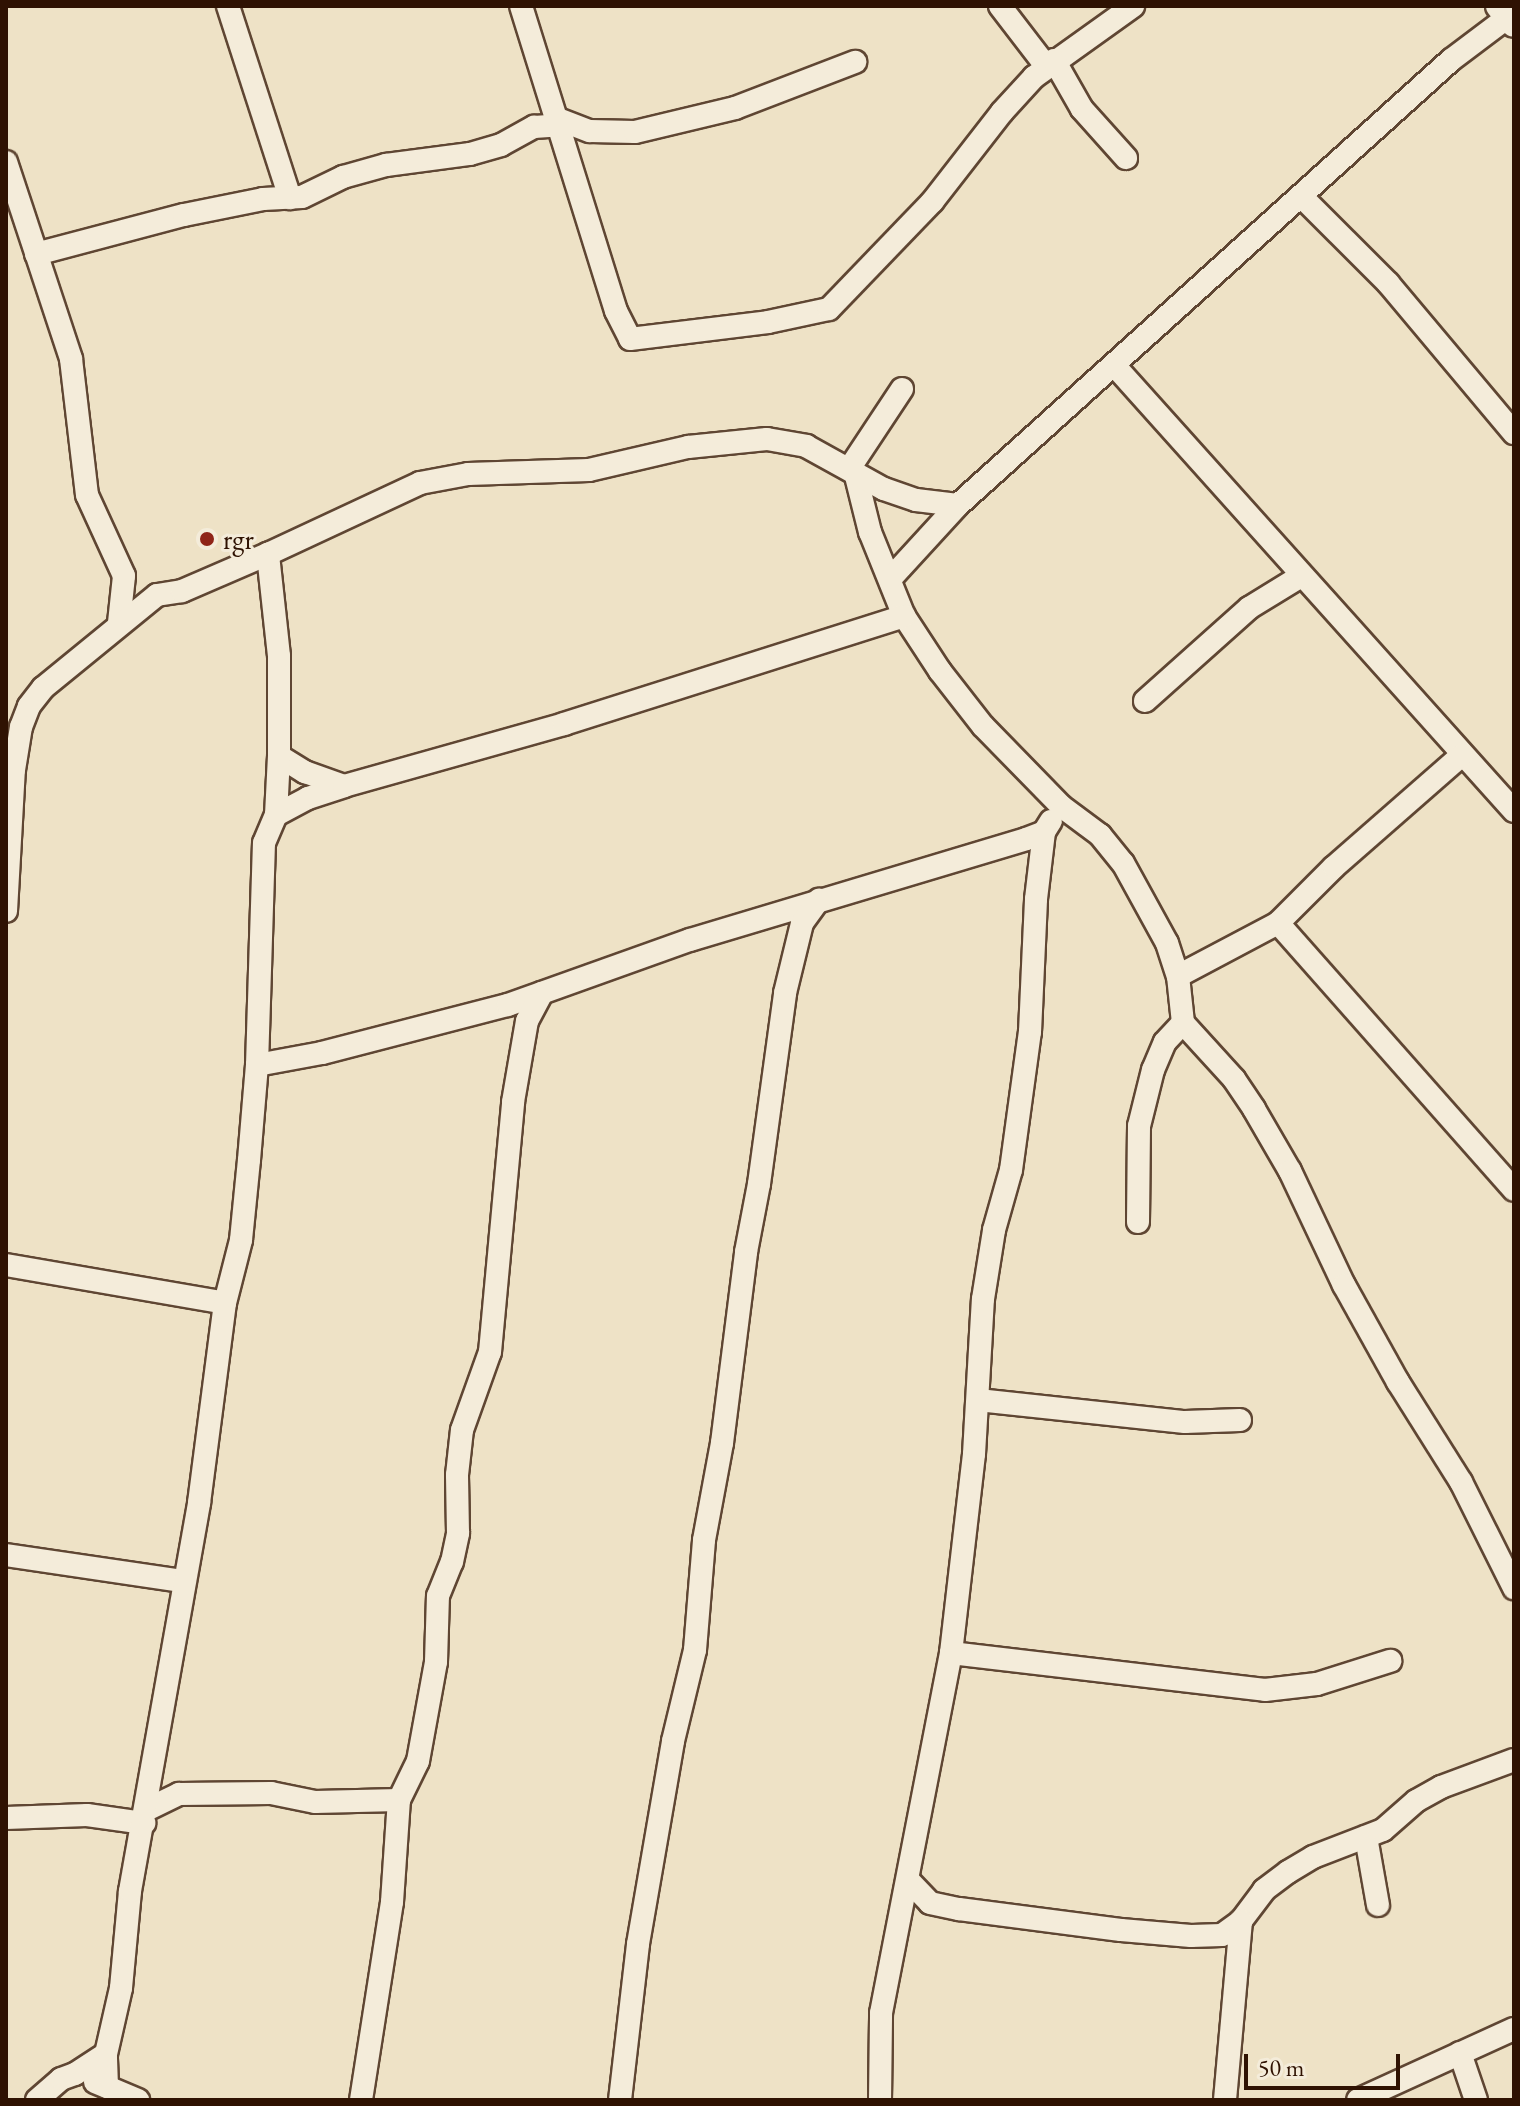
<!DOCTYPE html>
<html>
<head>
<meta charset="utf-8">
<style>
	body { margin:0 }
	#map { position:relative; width:1520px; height:2106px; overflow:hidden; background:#eee2c6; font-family:"EB Garamond",serif }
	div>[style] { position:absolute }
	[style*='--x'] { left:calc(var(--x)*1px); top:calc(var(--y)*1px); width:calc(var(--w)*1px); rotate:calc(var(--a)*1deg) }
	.roads { filter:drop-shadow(2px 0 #5f4633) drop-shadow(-2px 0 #5f4633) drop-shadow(0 2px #5f4633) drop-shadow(0 -2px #5f4633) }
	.minor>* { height:22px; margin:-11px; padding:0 11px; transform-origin:11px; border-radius:11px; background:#f4ecda }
	.tertiary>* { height:26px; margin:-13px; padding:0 13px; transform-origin:13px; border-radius:13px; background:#f4ecda }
	.dots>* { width:22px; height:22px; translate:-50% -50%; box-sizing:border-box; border:4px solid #f4ecda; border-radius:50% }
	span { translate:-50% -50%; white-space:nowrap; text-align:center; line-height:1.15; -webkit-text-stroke:6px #f4ecda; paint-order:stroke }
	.poi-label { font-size:28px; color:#2f1202 }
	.left { translate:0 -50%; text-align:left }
	.frame { position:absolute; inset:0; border:8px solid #2f1202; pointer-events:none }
	.scale { position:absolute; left:1244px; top:2054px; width:156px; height:36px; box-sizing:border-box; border:4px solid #2f1202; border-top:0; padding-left:10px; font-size:24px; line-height:28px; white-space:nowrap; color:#2f1202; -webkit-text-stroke:6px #f4ecda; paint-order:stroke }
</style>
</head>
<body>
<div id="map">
	<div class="roads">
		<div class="minor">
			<div style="--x:228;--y:6;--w:202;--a:72.1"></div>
			<div style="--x:521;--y:6;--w:319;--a:72.7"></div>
			<div style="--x:616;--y:311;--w:31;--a:63"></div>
			<div style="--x:630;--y:339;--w:139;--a:-7"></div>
			<div style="--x:768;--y:322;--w:62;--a:-12"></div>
			<div style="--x:829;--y:309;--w:149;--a:-46.1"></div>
			<div style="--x:932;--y:202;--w:114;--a:-52.1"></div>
			<div style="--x:1002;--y:112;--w:47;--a:-47.6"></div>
			<div style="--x:1034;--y:77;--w:122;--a:-35.6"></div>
			<div style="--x:1000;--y:6;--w:76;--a:52.5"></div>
			<div style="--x:1054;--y:60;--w:56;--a:60.3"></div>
			<div style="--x:1082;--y:109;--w:66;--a:48.1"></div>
			<div style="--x:558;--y:119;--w:34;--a:21"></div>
			<div style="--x:590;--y:131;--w:45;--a:1.3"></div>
			<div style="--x:635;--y:132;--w:103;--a:-13.5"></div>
			<div style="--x:735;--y:108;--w:129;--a:-21"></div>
			<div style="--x:6;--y:162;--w:207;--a:71.7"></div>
			<div style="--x:71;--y:359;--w:137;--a:83.3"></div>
			<div style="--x:87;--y:495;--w:89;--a:65.4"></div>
			<div style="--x:124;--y:576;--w:47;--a:96.1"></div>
			<div style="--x:1302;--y:197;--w:122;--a:45"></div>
			<div style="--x:1388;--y:283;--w:196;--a:50"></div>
			<div style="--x:36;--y:254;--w:153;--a:-14.8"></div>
			<div style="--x:184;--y:215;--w:81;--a:-11.4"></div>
			<div style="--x:263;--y:199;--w:39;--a:-3"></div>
			<div style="--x:302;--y:197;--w:46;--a:-26"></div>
			<div style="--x:343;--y:177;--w:45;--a:-15.6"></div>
			<div style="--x:386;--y:165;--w:85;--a:-7.5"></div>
			<div style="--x:470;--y:154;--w:32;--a:-16"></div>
			<div style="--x:501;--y:145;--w:38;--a:-29"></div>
			<div style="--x:534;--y:127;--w:26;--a:-4"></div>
			<div style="--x:1114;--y:365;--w:599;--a:48.11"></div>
			<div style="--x:849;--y:469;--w:96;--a:-56.5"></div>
			<div style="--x:856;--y:476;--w:58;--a:76"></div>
			<div style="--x:870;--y:532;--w:91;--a:68"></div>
			<div style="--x:904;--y:616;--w:66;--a:56.8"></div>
			<div style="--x:940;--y:671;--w:70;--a:52"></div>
			<div style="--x:983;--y:726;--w:112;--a:45.7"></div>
			<div style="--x:1061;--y:806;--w:49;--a:36.6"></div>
			<div style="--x:1100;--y:835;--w:36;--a:51"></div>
			<div style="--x:1123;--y:863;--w:91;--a:61.2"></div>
			<div style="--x:1167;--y:943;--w:35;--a:72"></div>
			<div style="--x:1178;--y:976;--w:47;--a:83.9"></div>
			<div style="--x:1183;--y:1023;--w:76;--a:47.7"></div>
			<div style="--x:1234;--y:1079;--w:36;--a:56"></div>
			<div style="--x:1254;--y:1109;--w:72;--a:59.9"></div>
			<div style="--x:1290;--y:1171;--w:126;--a:64.7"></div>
			<div style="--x:1344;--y:1285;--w:111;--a:60.9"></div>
			<div style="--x:1398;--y:1382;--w:118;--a:57.8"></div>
			<div style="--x:1461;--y:1482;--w:119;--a:63.4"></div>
			<div style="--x:891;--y:578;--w:99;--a:-47.5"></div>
			<div style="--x:958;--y:505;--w:664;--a:-42.07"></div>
			<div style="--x:1451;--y:60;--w:71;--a:-37"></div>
			<div style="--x:1145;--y:701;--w:140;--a:-41.8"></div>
			<div style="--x:1249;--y:608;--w:61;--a:-31.6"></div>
			<div style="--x:279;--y:756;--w:31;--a:32"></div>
			<div style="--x:305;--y:772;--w:41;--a:19.7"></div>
			<div style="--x:276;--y:815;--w:36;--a:-28"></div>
			<div style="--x:308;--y:798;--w:38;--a:-18"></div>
			<div style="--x:344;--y:786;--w:229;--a:-15.7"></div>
			<div style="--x:564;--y:724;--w:357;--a:-17.6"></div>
			<div style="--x:6;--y:911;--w:141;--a:-86.8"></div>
			<div style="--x:14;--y:770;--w:44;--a:-80.8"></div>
			<div style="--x:21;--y:727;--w:22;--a:-69"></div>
			<div style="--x:29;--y:706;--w:23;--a:-52"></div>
			<div style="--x:43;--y:688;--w:147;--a:-39.2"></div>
			<div style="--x:157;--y:595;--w:25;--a:-9"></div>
			<div style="--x:182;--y:591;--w:94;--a:-23.3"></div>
			<div style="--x:268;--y:554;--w:168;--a:-25"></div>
			<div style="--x:420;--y:483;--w:49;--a:-10.6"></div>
			<div style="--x:468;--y:474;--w:121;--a:-1.9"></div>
			<div style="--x:589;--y:470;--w:102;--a:-13.1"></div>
			<div style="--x:688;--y:447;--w:79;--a:-5.8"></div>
			<div style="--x:767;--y:439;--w:40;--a:10"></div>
			<div style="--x:806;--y:446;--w:89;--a:28.9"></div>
			<div style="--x:884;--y:489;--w:34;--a:19"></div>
			<div style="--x:916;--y:500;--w:42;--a:6.8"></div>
			<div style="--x:1278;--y:923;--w:356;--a:48.5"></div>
			<div style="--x:1178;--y:976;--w:113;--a:-27.9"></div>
			<div style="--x:1278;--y:923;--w:79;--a:-45"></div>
			<div style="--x:1334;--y:867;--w:170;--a:-41.2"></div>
			<div style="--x:257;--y:1065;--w:66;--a:-10.5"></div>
			<div style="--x:322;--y:1053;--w:192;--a:-14.5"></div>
			<div style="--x:508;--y:1005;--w:193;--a:-19.7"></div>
			<div style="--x:690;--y:940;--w:351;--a:-16.7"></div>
			<div style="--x:1026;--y:839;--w:19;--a:-21"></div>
			<div style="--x:1044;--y:832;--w:13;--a:-58"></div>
			<div style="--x:1138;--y:1222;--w:96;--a:-89.4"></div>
			<div style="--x:1139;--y:1126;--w:58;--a:-76"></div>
			<div style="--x:1153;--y:1070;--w:30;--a:-67"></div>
			<div style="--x:1165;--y:1042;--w:26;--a:-47"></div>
			<div style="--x:6;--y:1265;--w:222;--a:9.8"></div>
			<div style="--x:978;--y:1400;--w:208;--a:6.1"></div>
			<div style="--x:1185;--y:1422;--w:55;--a:-2.1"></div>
			<div style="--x:6;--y:1555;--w:179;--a:8.4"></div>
			<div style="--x:951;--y:1653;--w:316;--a:6.7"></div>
			<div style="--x:1265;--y:1690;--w:52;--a:-6.6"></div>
			<div style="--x:1317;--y:1684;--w:77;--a:-17.5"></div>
			<div style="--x:146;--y:1810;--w:37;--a:-26"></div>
			<div style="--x:179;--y:1794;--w:92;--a:-0.6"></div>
			<div style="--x:271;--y:1793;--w:45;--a:11.6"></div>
			<div style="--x:315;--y:1802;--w:84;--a:-1.4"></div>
			<div style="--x:6;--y:1818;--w:81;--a:-2.1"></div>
			<div style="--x:87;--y:1815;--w:58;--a:8"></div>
			<div style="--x:1366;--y:1837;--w:69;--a:80"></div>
			<div style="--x:909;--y:1881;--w:30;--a:46"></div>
			<div style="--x:930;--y:1903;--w:30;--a:12"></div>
			<div style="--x:959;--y:1909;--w:163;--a:7.4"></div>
			<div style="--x:1121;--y:1930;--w:70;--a:4.9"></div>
			<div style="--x:1191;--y:1936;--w:31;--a:-2"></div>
			<div style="--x:1222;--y:1935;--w:24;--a:-36"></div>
			<div style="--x:1241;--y:1921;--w:39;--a:-53"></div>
			<div style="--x:1264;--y:1890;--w:30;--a:-37"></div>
			<div style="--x:1288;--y:1872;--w:29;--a:-31"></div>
			<div style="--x:1313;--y:1857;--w:75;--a:-21.1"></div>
			<div style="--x:1383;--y:1830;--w:44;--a:-41.3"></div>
			<div style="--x:1416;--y:1801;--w:29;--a:-29"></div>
			<div style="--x:1441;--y:1787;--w:78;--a:-20.3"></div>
			<div style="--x:1460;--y:2053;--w:50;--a:71.2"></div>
			<div style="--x:95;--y:2082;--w:47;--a:22.7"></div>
			<div style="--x:107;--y:2087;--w:33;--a:-92"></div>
			<div style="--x:106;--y:2054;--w:68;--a:-77.2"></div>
			<div style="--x:121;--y:1988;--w:97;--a:-84.7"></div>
			<div style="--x:130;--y:1891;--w:394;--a:-79.9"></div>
			<div style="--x:199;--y:1503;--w:202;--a:-82.6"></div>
			<div style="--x:225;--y:1303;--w:65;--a:-75.7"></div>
			<div style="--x:241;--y:1240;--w:80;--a:-84.3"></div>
			<div style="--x:249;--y:1160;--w:95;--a:-85.2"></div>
			<div style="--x:257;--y:1065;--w:222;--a:-88.2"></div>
			<div style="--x:264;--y:843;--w:30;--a:-67"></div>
			<div style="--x:276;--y:815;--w:59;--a:-87.1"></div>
			<div style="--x:279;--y:756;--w:100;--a:-90"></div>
			<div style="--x:279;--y:656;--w:103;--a:-96.2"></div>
			<div style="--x:37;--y:2100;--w:32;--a:-41"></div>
			<div style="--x:61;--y:2079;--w:15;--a:-20"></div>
			<div style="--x:75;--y:2074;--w:37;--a:-33"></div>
			<div style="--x:361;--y:2100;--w:200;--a:-81.1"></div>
			<div style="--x:392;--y:1902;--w:102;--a:-86.1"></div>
			<div style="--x:399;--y:1800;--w:43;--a:-64"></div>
			<div style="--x:418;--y:1761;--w:101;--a:-79.7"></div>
			<div style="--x:436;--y:1662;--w:66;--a:-88.3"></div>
			<div style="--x:438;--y:1596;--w:37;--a:-68"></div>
			<div style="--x:452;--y:1562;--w:30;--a:-78"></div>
			<div style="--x:458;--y:1533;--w:58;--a:-91"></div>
			<div style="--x:457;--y:1475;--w:45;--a:-83.7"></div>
			<div style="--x:462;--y:1430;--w:83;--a:-70.3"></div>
			<div style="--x:490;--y:1352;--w:251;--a:-84.7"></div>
			<div style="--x:513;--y:1102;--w:82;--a:-80.2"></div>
			<div style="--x:527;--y:1021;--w:32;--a:-62"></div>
			<div style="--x:620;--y:2100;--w:157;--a:-83.4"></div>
			<div style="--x:638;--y:1944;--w:206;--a:-80.2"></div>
			<div style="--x:673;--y:1741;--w:94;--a:-76.4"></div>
			<div style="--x:695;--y:1650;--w:110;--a:-85.3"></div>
			<div style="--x:704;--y:1540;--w:99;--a:-79.5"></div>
			<div style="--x:722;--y:1443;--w:193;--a:-82.8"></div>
			<div style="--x:746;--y:1252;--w:69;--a:-79.2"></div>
			<div style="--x:759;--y:1184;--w:193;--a:-82.2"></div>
			<div style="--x:785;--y:993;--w:72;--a:-76.3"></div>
			<div style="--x:802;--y:923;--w:29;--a:-54"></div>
			<div style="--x:880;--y:2100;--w:87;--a:-89.3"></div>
			<div style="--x:881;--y:2013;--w:367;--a:-79"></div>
			<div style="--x:951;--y:1653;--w:200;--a:-83.4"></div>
			<div style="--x:974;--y:1454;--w:155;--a:-86.7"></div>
			<div style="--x:983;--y:1299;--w:70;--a:-80.9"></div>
			<div style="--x:994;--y:1230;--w:62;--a:-74.2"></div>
			<div style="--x:1011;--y:1170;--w:139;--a:-82.2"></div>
			<div style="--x:1030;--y:1032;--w:133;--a:-87.4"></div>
			<div style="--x:1036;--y:899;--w:67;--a:-83.2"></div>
			<div style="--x:1225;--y:2100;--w:180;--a:-84.9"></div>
			<div style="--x:1358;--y:2100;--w:171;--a:-24.5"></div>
		</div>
		<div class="tertiary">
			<div style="--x:1499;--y:6;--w:23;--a:50"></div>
		</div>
	</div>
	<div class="dots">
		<div style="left:207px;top:539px;background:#8f2418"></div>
	</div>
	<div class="poi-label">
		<span class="left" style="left:223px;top:539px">rgr</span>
	</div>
	<div class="frame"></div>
	<div class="scale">50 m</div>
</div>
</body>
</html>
